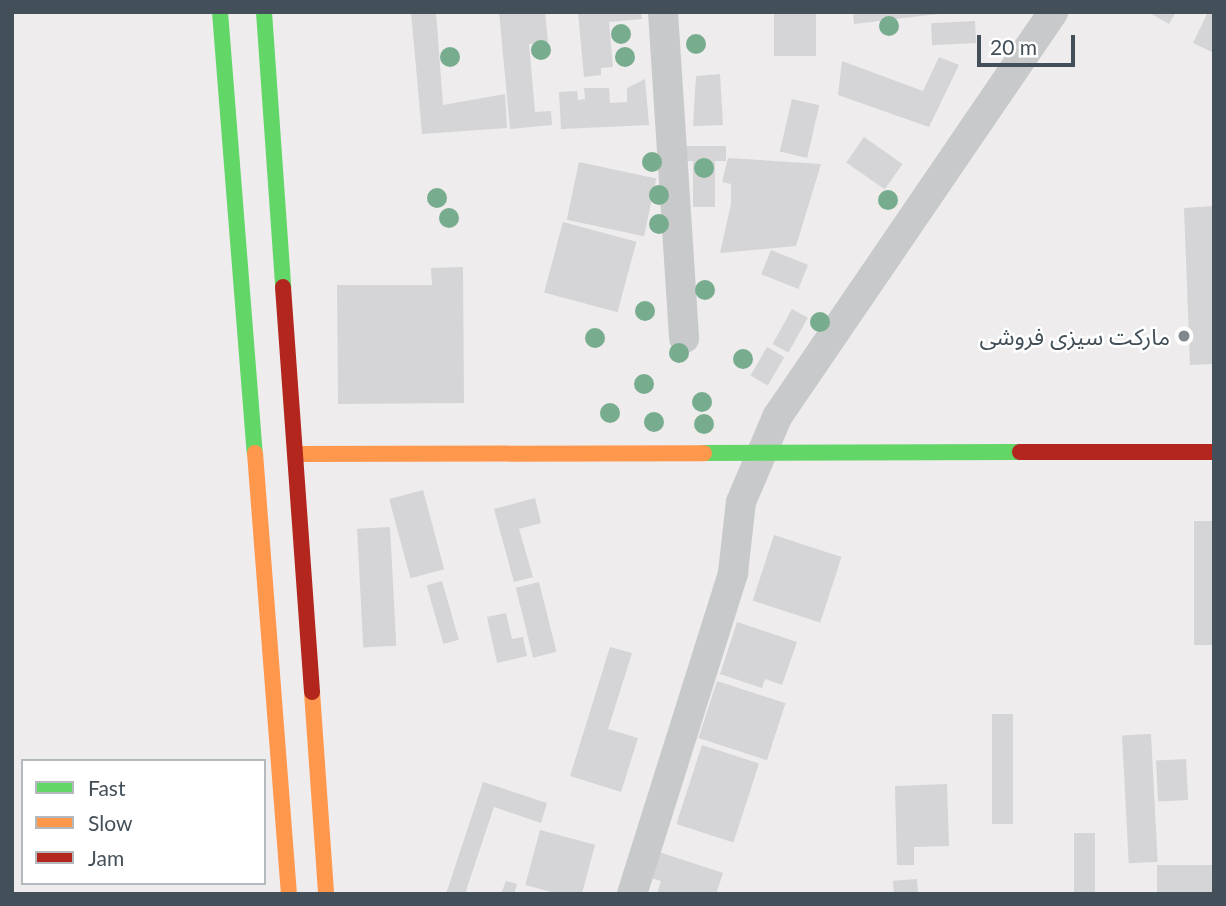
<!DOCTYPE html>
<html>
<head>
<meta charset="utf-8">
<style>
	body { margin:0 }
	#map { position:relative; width:1226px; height:906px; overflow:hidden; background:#eeeced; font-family:Lato,"Noto Sans Arabic",sans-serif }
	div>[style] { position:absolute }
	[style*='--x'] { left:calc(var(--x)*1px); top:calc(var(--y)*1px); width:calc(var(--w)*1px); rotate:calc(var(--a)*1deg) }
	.building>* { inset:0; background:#d5d4d7; transform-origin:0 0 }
	.street>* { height:30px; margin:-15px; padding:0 15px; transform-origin:15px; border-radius:15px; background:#c7c9cb }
	.fast>* { height:16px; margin:-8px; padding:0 8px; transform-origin:8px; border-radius:8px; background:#63d668 }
	.slow>* { height:16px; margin:-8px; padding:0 8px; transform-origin:8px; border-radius:8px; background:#ff974d }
	.jam>* { height:16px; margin:-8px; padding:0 8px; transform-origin:8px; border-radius:8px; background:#b3261e }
	.trees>* { width:20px; height:20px; margin:-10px; border-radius:50%; background:#78ac8e }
	.dots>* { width:19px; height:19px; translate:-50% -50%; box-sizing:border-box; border:4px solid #fff; border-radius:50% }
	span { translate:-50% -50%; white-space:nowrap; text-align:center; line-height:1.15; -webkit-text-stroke:5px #fff; paint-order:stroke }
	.poi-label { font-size:23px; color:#445059 }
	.right { translate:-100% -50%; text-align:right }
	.frame { position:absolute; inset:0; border:14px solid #445059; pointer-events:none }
	.legend { position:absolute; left:21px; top:759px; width:245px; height:126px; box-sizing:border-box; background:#fff; border:2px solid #b4b9bd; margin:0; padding:9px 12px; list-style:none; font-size:21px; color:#445059 }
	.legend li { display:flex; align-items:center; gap:14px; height:35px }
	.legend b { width:35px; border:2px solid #b4b9bd }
	.scale { position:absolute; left:977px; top:35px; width:98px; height:32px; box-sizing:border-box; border:4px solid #445059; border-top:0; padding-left:9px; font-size:21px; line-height:24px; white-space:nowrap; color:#445059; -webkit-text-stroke:5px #fff; paint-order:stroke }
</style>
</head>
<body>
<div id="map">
	<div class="building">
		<div style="clip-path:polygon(411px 12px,436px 12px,443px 105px,505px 94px,507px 128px,422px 134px)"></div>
		<div style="clip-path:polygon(499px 12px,545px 12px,548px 42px,529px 44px,535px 112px,551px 111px,552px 125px,510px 129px)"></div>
		<div style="clip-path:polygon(578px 12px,641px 12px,642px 19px,609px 22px,613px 67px,601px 68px,601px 75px,584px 77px)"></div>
		<div style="left:774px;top:12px;width:42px;height:44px"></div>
		<div style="clip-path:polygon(853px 12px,938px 12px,938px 14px,854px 24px)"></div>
		<div style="clip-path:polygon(1148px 12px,1176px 12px,1169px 24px)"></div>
		<div style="clip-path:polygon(1208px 12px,1214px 12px,1214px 53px,1193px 43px)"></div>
		<div style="left:975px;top:21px;width:22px;height:44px;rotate:87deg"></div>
		<div style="clip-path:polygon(939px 57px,959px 65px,929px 127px,838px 95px,842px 61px,923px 91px)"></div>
		<div style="clip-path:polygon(720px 74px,723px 125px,693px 126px,696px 76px)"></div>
		<div style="clip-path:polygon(645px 79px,649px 125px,561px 129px,559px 92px,577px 91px,578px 100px,585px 99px,584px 88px,609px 88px,610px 103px,627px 102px,627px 88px)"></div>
		<div style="left:792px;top:99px;width:28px;height:54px;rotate:13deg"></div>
		<div style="left:864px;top:137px;width:47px;height:31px;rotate:35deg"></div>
		<div style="clip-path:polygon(685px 146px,726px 146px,726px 161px,715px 161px,715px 207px,693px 207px,693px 161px,685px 161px)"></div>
		<div style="clip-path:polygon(728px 158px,821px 164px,796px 246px,720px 253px,731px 204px,731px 184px,722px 182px)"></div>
		<div style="left:579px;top:162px;width:79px;height:59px;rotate:12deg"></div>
		<div style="clip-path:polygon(1214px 206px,1214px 364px,1190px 365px,1184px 208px)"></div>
		<div style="left:563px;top:222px;width:76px;height:73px;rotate:15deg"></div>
		<div style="left:771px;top:250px;width:40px;height:26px;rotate:22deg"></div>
		<div style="clip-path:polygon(463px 267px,464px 403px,338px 404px,337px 285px,432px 285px,431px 268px)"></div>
		<div style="left:792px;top:309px;width:18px;height:40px;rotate:29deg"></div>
		<div style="left:767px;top:347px;width:20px;height:33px;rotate:30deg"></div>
		<div style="left:423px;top:490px;width:82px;height:35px;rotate:75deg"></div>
		<div style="clip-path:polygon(535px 498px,541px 523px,519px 529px,533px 577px,514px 582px,494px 509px)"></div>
		<div style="left:1194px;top:521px;width:20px;height:124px"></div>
		<div style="left:390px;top:527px;width:119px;height:33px;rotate:87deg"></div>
		<div style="left:774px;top:535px;width:71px;height:69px;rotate:18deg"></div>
		<div style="left:442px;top:581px;width:61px;height:16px;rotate:74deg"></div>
		<div style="left:539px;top:582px;width:72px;height:24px;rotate:76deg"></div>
		<div style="clip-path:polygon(506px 613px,512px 639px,523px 637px,527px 656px,497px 663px,487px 617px)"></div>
		<div style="clip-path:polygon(737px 622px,797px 642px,782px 685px,765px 679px,762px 688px,720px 674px)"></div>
		<div style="clip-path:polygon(610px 647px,632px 653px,608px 729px,638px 738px,621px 792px,570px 776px)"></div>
		<div style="left:717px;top:681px;width:72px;height:60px;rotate:18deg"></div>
		<div style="left:992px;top:714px;width:21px;height:110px"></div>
		<div style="left:1151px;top:734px;width:128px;height:29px;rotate:87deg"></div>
		<div style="left:702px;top:745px;width:60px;height:83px;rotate:18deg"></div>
		<div style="left:1186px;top:759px;width:41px;height:30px;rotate:87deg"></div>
		<div style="clip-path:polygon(483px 782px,547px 803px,541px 823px,494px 807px,465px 894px,446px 894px)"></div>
		<div style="clip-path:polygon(947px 784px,949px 846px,914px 847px,914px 865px,897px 865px,895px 786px)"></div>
		<div style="left:540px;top:830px;width:57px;height:57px;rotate:15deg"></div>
		<div style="left:1095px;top:833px;width:61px;height:21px;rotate:90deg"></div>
		<div style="clip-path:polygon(656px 851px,723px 873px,716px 894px,657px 894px,661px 881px,647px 877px)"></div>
		<div style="left:1157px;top:865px;width:57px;height:29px"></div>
		<div style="left:917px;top:879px;width:15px;height:24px;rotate:86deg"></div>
		<div style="clip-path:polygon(506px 881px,517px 884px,514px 894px,501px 894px)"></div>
	</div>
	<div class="street">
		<div style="--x:663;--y:12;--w:327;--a:86.3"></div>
		<div style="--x:632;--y:894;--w:337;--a:-72.5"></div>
		<div style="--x:733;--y:573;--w:71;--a:-83.6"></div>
		<div style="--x:741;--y:502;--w:92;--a:-67"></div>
		<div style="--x:777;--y:417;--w:490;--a:-55.7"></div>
	</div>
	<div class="fast">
		<div style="--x:220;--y:12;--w:442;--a:85.5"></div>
		<div style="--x:264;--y:12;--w:276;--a:86"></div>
		<div style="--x:704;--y:453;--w:316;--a:-0.2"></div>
	</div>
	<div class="slow">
		<div style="--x:255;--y:453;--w:442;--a:85.6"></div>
		<div style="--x:295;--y:454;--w:409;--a:-0.1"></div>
		<div style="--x:312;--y:692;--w:202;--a:86"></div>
	</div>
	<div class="jam">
		<div style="--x:283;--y:287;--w:406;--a:85.9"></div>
		<div style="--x:1020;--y:452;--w:194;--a:0"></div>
	</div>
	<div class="trees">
		<div style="left:889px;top:26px"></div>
		<div style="left:621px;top:34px"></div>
		<div style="left:696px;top:44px"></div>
		<div style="left:541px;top:50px"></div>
		<div style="left:450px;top:57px"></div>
		<div style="left:625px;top:57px"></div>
		<div style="left:652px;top:162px"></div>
		<div style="left:704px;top:168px"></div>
		<div style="left:659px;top:195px"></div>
		<div style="left:437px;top:198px"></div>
		<div style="left:888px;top:200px"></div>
		<div style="left:449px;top:218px"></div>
		<div style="left:659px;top:224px"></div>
		<div style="left:705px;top:290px"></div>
		<div style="left:645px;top:311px"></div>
		<div style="left:820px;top:322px"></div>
		<div style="left:595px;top:338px"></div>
		<div style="left:679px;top:353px"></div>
		<div style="left:743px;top:359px"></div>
		<div style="left:644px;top:384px"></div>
		<div style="left:702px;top:402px"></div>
		<div style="left:610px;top:413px"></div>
		<div style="left:654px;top:422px"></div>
		<div style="left:704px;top:424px"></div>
	</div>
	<div class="dots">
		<div style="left:1184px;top:336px;background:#80878d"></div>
	</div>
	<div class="poi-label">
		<span class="right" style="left:1170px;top:336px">مارکت سیزی فروشی</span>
	</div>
	<div class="frame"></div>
	<ul class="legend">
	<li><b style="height:9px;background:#63d668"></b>Fast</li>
	<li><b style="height:9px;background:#ff974d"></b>Slow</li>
	<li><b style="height:9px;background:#b3261e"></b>Jam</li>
	</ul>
	<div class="scale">20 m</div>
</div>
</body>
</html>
